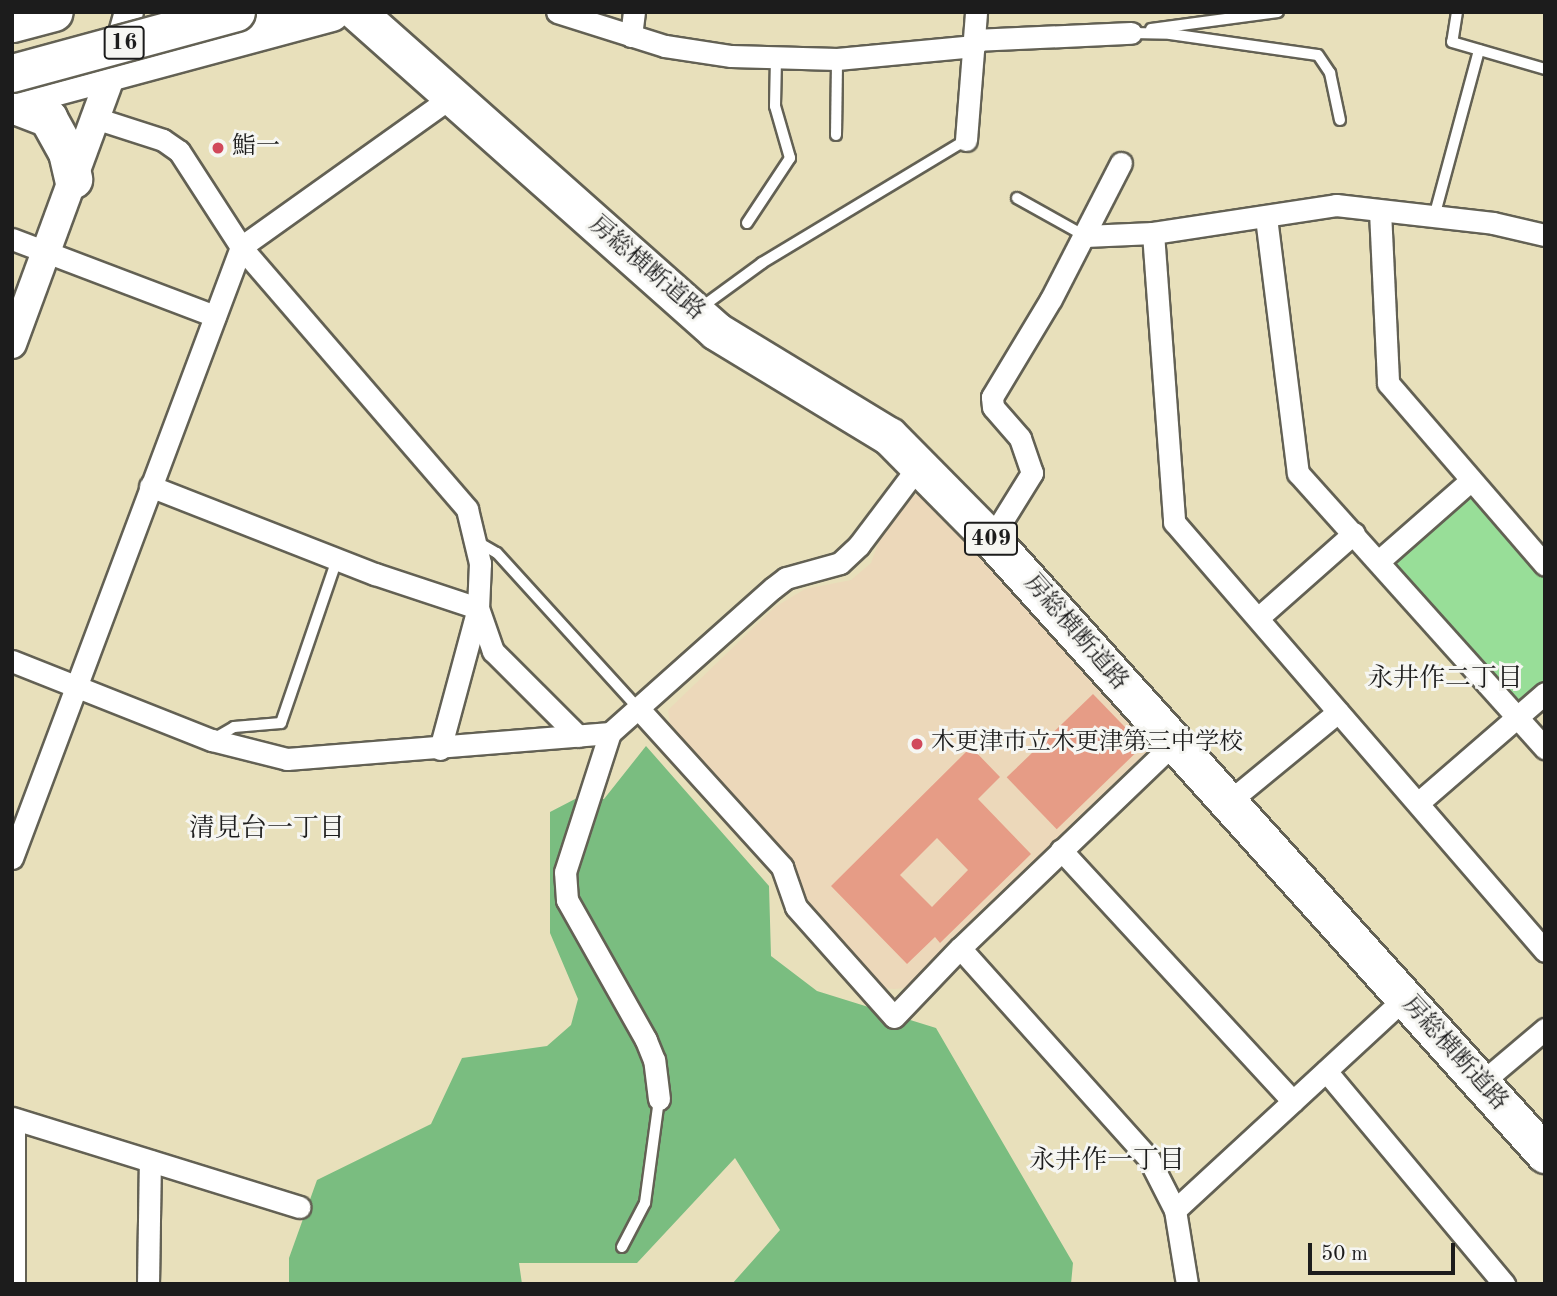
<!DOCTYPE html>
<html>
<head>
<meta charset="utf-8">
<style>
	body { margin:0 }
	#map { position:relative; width:1557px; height:1296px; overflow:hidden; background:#e8e0bb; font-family:"Old Standard TT","Noto Serif JP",serif }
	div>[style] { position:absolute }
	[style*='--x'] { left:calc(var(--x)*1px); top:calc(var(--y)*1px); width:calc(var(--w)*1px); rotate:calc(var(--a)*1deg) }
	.built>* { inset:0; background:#ecd8ba }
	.green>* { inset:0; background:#98de98 }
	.forest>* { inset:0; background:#7abd80 }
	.building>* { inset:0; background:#e69c86; transform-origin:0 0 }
	.roads { filter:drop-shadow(2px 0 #636154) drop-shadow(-2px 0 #636154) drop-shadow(0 2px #636154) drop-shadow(0 -2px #636154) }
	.service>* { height:10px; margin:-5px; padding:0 5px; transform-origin:5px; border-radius:5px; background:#fff }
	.minor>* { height:21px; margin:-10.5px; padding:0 10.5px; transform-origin:10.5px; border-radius:10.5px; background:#fff }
	.tertiary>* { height:28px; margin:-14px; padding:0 14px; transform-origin:14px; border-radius:14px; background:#fff }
	.trunk>* { height:37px; margin:-18.5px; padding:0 18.5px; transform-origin:18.5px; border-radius:18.5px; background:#fff }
	.bridges { filter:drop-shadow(2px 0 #636154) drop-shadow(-2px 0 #636154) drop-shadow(0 2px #636154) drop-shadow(0 -2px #636154) }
	.trunk-bridge>* { height:37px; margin:-18.5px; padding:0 18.5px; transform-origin:18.5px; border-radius:18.5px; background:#fff }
	.dots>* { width:19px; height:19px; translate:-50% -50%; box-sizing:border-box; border:4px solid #f6f6f2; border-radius:50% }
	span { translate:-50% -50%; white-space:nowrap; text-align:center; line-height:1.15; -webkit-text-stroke:6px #f6f6f2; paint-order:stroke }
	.shield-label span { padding:2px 5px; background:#f6f6f2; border:2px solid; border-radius:5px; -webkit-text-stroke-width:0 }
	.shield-label { font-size:23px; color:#1c1c1c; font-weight:700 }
	.poi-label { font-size:24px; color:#1c1c1c }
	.left { translate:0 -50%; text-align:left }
	.street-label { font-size:24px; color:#1c1c1c }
	.neighbourhood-label { font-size:26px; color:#1c1c1c }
	.frame { position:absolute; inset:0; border:14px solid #1c1c1c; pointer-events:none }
	.scale { position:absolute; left:1308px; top:1243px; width:147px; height:32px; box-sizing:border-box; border:4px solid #1c1c1c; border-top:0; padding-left:9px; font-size:21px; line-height:24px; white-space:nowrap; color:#1c1c1c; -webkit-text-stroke:5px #f6f6f2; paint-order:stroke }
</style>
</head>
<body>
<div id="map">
	<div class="built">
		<div style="clip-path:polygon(927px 492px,1153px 749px,931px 965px,904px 988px,894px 989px,884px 988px,804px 896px,792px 864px,681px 740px,670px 723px,668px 710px,775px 607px,805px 589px,851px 580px,871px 563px,884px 527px,915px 495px)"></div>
	</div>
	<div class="green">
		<div style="clip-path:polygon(1470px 481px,1545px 566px,1545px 693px,1517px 717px,1380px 560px)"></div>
	</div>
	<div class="forest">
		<div style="clip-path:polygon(646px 746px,769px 886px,771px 956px,817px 991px,936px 1028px,1073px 1263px,1071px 1284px,732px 1284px,780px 1230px,735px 1158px,637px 1263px,519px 1263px,522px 1284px,289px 1284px,289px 1258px,317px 1180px,431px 1124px,462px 1058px,547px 1046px,571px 1025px,578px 999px,550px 933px,550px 812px,577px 798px,604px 799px)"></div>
	</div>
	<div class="building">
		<div style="left:1093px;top:694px;width:72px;height:120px;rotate:46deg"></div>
		<div style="clip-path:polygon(evenodd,971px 747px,1000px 777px,978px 799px,1031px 854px,940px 943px,935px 937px,907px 964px,831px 886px,971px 747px,937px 838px,968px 870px,932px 907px,900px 875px,937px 838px)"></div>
	</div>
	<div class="roads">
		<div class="service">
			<div style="--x:1457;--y:12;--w:30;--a:99"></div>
			<div style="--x:1452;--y:42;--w:97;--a:16.2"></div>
			<div style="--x:1151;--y:29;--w:128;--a:-7.6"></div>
			<div style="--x:1131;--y:33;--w:39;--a:1"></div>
			<div style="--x:1170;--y:34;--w:149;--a:8.1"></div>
			<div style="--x:1318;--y:55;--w:22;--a:56"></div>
			<div style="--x:1330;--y:73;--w:48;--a:78"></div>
			<div style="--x:836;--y:135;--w:76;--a:-89.2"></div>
			<div style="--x:1017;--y:198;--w:78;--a:29.2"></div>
			<div style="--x:1434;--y:217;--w:173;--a:-74.9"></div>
			<div style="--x:747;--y:223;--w:78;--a:-56.5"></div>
			<div style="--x:790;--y:158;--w:54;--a:-106.1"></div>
			<div style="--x:775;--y:106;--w:48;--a:-88.8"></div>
			<div style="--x:699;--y:309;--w:78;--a:-36.1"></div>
			<div style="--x:762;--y:263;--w:238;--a:-31.1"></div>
			<div style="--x:476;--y:541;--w:24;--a:30"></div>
			<div style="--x:497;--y:553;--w:210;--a:47.7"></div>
			<div style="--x:215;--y:738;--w:22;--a:-30"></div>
			<div style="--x:234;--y:727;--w:47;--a:-4.9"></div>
			<div style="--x:281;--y:723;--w:173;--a:-71.1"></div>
			<div style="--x:622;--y:1247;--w:50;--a:-62.4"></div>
			<div style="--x:645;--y:1203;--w:105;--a:-82.3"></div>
		</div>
		<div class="minor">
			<div style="--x:557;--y:12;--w:113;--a:17.5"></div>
			<div style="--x:665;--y:46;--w:67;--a:8.6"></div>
			<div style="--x:731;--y:56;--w:106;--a:1.6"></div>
			<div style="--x:837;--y:59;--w:138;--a:-5.4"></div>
			<div style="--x:631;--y:36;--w:24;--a:-83"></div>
			<div style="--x:974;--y:40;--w:157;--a:-2.6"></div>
			<div style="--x:95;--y:118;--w:71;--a:17.9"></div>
			<div style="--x:163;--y:140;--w:19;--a:35"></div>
			<div style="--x:179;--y:151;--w:114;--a:57.1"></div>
			<div style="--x:241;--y:247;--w:346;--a:49.2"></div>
			<div style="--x:467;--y:509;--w:56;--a:76.5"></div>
			<div style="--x:480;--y:563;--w:45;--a:92.5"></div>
			<div style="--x:478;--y:608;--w:146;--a:105.1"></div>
			<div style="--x:966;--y:140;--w:128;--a:-85.5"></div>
			<div style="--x:1380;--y:211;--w:172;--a:87.3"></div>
			<div style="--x:1388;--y:383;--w:240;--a:49.2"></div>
			<div style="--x:1266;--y:217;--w:258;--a:82.9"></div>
			<div style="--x:1298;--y:473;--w:370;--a:48.1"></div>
			<div style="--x:1153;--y:233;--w:290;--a:85.8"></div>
			<div style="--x:1174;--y:522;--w:567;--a:49.15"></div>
			<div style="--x:1085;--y:236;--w:68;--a:-2.5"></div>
			<div style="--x:1153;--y:233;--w:185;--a:-8.7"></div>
			<div style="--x:1336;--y:205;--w:158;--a:6.5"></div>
			<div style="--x:1493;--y:223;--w:53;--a:13"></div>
			<div style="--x:12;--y:239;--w:217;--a:20.8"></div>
			<div style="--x:150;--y:486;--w:242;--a:21.4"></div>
			<div style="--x:375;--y:574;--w:108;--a:18.3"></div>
			<div style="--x:478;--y:608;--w:46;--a:70.8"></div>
			<div style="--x:493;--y:651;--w:120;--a:45"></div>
			<div style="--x:991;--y:539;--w:78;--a:-58.2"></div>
			<div style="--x:1032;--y:473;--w:37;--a:-109"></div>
			<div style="--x:1020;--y:438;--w:41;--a:-131.1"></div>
			<div style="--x:993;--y:407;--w:10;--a:-96"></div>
			<div style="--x:992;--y:397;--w:114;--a:-59"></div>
			<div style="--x:1051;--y:299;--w:153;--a:-62.8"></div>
			<div style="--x:1380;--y:560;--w:120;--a:-41.3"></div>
			<div style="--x:1258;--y:618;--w:128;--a:-41.5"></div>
			<div style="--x:12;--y:661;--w:215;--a:21.6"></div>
			<div style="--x:212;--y:740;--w:77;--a:14.2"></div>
			<div style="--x:287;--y:759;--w:324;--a:-4.6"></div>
			<div style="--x:638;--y:708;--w:215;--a:47.8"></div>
			<div style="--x:782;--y:867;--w:42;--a:70.7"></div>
			<div style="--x:796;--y:907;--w:147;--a:48.3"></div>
			<div style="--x:894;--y:1017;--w:95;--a:-46.3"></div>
			<div style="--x:1173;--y:744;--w:295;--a:136.2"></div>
			<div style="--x:960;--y:948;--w:283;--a:48.1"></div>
			<div style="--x:1149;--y:1159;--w:57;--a:63"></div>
			<div style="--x:1175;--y:1210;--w:75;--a:80.8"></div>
			<div style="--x:1418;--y:803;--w:168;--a:-40.9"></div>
			<div style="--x:1226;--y:804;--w:145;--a:-39.4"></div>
			<div style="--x:1061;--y:850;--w:342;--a:47.3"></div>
			<div style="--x:12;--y:858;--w:653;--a:-69.45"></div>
			<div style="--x:241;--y:247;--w:257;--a:-35.5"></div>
			<div style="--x:1326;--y:1071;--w:278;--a:50.1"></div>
			<div style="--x:1481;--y:1083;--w:84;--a:-40.2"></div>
			<div style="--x:659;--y:1099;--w:39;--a:-97"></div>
			<div style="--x:654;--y:1060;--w:22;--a:-112"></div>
			<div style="--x:646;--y:1040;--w:161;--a:-119.4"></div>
			<div style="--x:567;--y:900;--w:28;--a:-94"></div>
			<div style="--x:565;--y:872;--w:146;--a:-72.1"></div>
			<div style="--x:610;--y:733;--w:218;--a:-41.7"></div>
			<div style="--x:773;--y:588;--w:16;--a:-38"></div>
			<div style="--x:786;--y:578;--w:56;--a:-15.5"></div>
			<div style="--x:840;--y:563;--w:26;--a:-43"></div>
			<div style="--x:859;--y:545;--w:96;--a:-53"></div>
			<div style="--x:12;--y:1118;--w:301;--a:17.2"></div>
			<div style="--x:1175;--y:1210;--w:311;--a:-42.7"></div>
			<div style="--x:14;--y:1284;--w:165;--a:-90"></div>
			<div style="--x:148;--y:1284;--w:123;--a:-89.1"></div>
		</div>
		<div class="tertiary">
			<div style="--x:12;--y:344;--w:290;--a:-69.8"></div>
			<div style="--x:112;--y:72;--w:62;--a:-74.2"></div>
		</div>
		<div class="trunk">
			<div style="--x:357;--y:12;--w:480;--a:41.6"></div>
			<div style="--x:716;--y:331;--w:202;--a:31.3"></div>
			<div style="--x:889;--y:436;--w:145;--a:45.3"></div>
			<div style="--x:991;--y:539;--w:828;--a:47.99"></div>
			<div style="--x:12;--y:23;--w:43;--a:-14.7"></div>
			<div style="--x:12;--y:98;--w:330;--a:-15.1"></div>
			<div style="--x:12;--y:104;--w:39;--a:21"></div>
			<div style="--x:48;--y:118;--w:39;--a:61"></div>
			<div style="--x:67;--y:152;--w:28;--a:77"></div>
		</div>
	</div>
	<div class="bridges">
		<div class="trunk-bridge">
			<div style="--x:12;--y:73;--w:232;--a:-15.2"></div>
		</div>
	</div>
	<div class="dots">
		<div style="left:218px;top:148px;background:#d1495b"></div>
		<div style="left:917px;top:744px;background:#d1495b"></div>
	</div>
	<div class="shield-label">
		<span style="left:124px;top:43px">16</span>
		<span style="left:991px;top:539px">409</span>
	</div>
	<div class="poi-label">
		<span class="left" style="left:232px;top:148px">鮨一</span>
		<span class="left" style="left:931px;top:744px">木更津市立木更津第三中学校</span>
	</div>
	<div class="street-label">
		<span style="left:646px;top:269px;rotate:41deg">房総横断道路</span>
		<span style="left:1075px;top:633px;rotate:49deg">房総横断道路</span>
		<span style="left:1454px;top:1054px;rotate:48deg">房総横断道路</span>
	</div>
	<div class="neighbourhood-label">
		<span style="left:1445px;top:680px">永井作二丁目</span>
		<span style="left:267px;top:830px">清見台一丁目</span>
		<span style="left:1107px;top:1162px">永井作一丁目</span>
	</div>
	<div class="frame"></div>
	<div class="scale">50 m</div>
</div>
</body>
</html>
